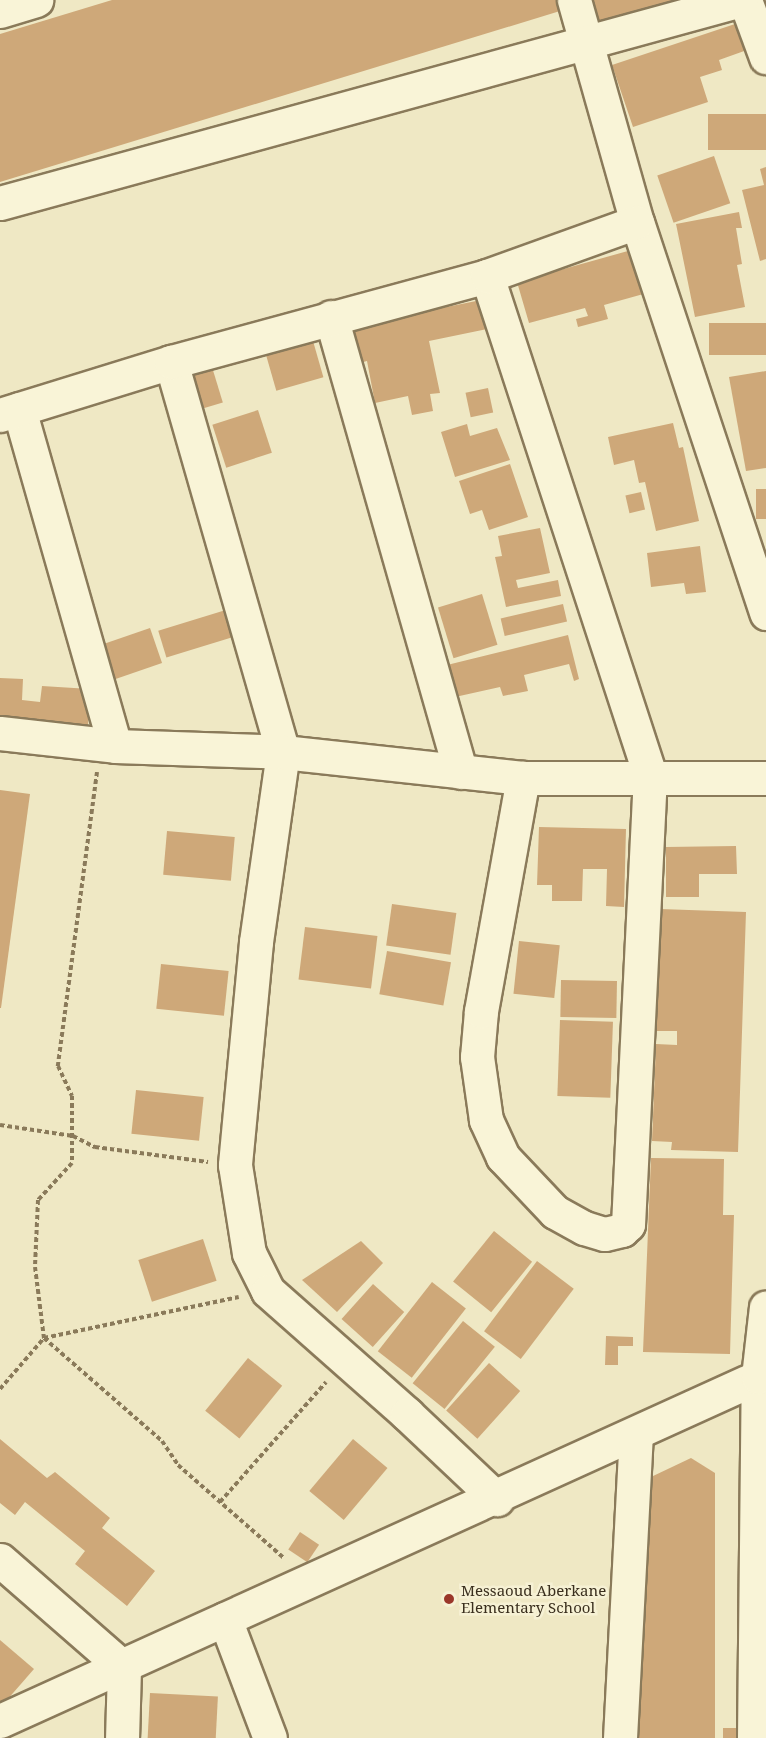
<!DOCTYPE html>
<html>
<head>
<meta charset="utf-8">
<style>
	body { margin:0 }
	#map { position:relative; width:766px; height:1738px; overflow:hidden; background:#efe8c4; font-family:"Noto Serif",serif }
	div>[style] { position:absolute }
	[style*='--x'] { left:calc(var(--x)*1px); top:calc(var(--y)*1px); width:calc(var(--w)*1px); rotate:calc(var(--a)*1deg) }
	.building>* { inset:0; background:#cea879; transform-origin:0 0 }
	.path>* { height:4px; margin-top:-2px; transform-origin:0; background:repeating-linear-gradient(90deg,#8a7a5a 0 4.5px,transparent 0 7.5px) }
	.roads { filter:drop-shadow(2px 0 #8a7a5a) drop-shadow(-2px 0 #8a7a5a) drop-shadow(0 2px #8a7a5a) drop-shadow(0 -2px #8a7a5a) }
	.minor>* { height:33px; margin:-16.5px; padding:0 16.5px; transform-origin:16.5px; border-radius:16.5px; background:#f9f4d7 }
	.dots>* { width:16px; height:16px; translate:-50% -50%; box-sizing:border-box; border:3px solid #f6f1d4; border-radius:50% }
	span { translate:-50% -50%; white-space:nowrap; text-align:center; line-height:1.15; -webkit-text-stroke:5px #f6f1d4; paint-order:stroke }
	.poi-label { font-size:15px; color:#3a2f1e }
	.left { translate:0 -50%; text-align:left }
</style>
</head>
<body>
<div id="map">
	<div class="building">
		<div style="clip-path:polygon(112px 0,557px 0,560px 11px,0 182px,0 34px)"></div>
		<div style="clip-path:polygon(590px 0,685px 0,598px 27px)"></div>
		<div style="clip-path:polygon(738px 23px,747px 50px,719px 60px,722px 70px,700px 77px,708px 102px,633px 127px,612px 65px)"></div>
		<div style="left:766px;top:114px;width:36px;height:58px;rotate:90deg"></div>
		<div style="left:714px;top:156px;width:50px;height:60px;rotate:71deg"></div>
		<div style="clip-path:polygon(766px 167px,766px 259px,760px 261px,742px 190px,764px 185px,760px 169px)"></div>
		<div style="clip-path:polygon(739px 212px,742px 228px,736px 228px,742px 264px,737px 265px,745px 307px,695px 317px,676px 224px)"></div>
		<div style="clip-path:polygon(635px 249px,647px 293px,604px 305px,608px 319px,578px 327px,576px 319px,588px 316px,585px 308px,529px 323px,517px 282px)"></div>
		<div style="clip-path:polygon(486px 299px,492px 328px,429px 341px,440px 393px,430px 394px,433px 411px,412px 415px,408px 396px,375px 403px,367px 361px,356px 364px,348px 327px)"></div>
		<div style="left:766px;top:323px;width:32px;height:57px;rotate:90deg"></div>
		<div style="left:311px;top:334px;width:45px;height:49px;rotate:74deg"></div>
		<div style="left:212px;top:367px;width:37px;height:28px;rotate:73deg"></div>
		<div style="clip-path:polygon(766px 371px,766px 468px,746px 471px,729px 377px)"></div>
		<div style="left:488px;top:388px;width:25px;height:23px;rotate:78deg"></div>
		<div style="left:258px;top:410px;width:45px;height:48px;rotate:72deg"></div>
		<div style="clip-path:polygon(673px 423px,679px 448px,683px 447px,699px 521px,656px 531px,645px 482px,639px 483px,634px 460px,614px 465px,608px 437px)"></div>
		<div style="clip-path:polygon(467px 424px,470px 436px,497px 428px,510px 460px,455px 477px,441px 432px)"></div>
		<div style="clip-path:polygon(510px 464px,528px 517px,489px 530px,482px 510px,470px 514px,459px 481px)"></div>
		<div style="left:766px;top:489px;width:30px;height:10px;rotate:90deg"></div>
		<div style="left:641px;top:492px;width:18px;height:16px;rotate:77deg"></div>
		<div style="clip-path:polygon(540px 528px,550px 573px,516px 580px,518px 588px,558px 580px,561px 596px,506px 607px,495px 557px,502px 556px,498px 536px)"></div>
		<div style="clip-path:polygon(700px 546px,706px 592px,686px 594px,684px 583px,651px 587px,647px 553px)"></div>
		<div style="left:482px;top:594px;width:53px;height:46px;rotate:73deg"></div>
		<div style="left:563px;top:604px;width:18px;height:64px;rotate:77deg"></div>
		<div style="left:229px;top:609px;width:28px;height:74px;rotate:73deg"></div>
		<div style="left:150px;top:628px;width:37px;height:56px;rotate:71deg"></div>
		<div style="clip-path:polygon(568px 635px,579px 679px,574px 681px,569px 664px,524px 675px,528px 691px,503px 696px,500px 687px,455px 697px,447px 665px)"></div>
		<div style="clip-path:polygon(0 678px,23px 679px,22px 700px,40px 702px,42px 686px,90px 689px,88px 725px,72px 724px,71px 734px,0 728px)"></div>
		<div style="clip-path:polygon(0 790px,30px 794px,1px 1008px,0 1008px)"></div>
		<div style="clip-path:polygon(539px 827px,626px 829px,624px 907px,606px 906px,607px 869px,583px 869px,582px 901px,552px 901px,552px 885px,537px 885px)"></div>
		<div style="left:167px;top:831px;width:68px;height:44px;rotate:5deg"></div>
		<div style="clip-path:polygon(736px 846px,737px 874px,699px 874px,699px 897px,666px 897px,666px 847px)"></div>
		<div style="left:392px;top:904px;width:65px;height:42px;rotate:8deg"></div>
		<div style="clip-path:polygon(660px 909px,746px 912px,738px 1152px,671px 1150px,672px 1142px,652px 1141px,656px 1044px,677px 1045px,677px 1031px,656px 1031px)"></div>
		<div style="left:305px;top:927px;width:73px;height:53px;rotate:7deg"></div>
		<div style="left:519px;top:941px;width:41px;height:53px;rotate:6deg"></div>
		<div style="left:387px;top:951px;width:65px;height:44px;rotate:10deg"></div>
		<div style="left:161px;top:964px;width:68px;height:45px;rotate:6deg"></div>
		<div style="left:561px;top:980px;width:56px;height:37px;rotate:1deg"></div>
		<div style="left:560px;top:1020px;width:53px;height:76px;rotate:2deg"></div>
		<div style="left:136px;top:1090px;width:68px;height:44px;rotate:6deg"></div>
		<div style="clip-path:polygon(651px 1158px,724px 1159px,723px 1215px,734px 1215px,730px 1354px,643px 1352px)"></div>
		<div style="left:494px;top:1231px;width:49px;height:65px;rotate:39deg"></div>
		<div style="left:203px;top:1239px;width:44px;height:68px;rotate:72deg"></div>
		<div style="clip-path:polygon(361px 1241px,383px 1263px,337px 1312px,302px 1280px)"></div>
		<div style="left:537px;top:1261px;width:46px;height:88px;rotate:37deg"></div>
		<div style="left:432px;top:1282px;width:43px;height:88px;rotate:38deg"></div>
		<div style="left:373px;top:1284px;width:42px;height:47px;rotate:42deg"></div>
		<div style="left:463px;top:1321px;width:41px;height:80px;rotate:39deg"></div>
		<div style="clip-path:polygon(606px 1336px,633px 1337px,633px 1346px,618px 1346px,618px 1365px,605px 1365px)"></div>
		<div style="left:248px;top:1358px;width:44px;height:68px;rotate:39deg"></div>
		<div style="left:489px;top:1363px;width:42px;height:64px;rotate:42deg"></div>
		<div style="clip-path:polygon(0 1439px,47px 1478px,55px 1472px,110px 1518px,102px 1528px,155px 1571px,127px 1606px,75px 1564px,85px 1551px,25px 1502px,15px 1515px,0 1503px)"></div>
		<div style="left:353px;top:1439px;width:45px;height:68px;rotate:40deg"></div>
		<div style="clip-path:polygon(691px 1458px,715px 1473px,715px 1738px,634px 1738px,651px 1477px)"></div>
		<div style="left:300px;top:1532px;width:23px;height:21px;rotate:34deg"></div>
		<div style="clip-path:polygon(0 1640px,34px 1669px,0 1708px)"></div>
		<div style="left:150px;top:1693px;width:68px;height:45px;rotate:3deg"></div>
		<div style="left:723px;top:1728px;width:16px;height:10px"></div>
	</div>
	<div class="path">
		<div style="--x:97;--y:772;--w:297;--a:97.6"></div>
		<div style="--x:58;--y:1066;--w:33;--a:65"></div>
		<div style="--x:72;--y:1096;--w:67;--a:90"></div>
		<div style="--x:72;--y:1163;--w:50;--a:132.6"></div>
		<div style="--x:38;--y:1200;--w:67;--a:92.6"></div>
		<div style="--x:35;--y:1267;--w:72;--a:82.8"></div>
		<div style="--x:44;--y:1338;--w:157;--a:41.1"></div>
		<div style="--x:162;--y:1441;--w:29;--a:56"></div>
		<div style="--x:178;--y:1465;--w:142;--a:41.3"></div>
		<div style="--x:0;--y:1125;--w:74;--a:8.6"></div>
		<div style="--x:73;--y:1136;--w:25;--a:27"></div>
		<div style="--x:95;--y:1147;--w:114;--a:7.6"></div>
		<div style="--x:0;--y:1389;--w:67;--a:-49.2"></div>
		<div style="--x:44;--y:1338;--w:199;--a:-11.9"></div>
		<div style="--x:220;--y:1502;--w:160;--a:-48.5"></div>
	</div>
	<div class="roads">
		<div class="minor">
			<div style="--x:574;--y:0;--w:231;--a:74.2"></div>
			<div style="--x:637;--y:222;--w:412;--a:71.7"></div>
			<div style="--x:745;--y:0;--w:61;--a:69.8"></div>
			<div style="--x:0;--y:11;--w:38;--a:-17"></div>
			<div style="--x:0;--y:203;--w:768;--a:-15.32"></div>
			<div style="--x:487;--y:276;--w:525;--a:71.91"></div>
			<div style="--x:650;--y:775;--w:450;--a:92.8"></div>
			<div style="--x:628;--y:1224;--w:8;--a:135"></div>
			<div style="--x:622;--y:1230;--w:18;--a:167"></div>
			<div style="--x:604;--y:1234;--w:21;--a:-163"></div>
			<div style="--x:584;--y:1228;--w:33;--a:-151"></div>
			<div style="--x:555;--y:1212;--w:76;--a:-133.4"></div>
			<div style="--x:503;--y:1157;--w:41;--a:-114.7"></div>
			<div style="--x:486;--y:1120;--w:64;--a:-98.1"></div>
			<div style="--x:477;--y:1057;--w:46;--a:-85"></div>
			<div style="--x:481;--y:1011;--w:237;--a:-79.8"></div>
			<div style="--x:331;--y:317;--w:473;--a:74.1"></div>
			<div style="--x:171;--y:362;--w:406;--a:74"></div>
			<div style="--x:283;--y:752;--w:192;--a:98.1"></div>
			<div style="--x:256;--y:942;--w:224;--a:95.4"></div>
			<div style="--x:235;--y:1165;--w:89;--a:81"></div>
			<div style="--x:249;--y:1253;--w:42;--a:63.4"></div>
			<div style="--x:268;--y:1291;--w:186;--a:41.5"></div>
			<div style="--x:407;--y:1414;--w:124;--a:43.4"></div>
			<div style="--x:19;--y:409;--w:350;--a:74.1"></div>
			<div style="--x:0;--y:415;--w:179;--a:-17.2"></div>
			<div style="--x:171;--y:362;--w:327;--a:-15.2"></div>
			<div style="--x:487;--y:276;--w:159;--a:-19.8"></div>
			<div style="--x:0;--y:733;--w:116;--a:6.4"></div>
			<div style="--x:115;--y:746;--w:168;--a:2"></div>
			<div style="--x:283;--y:752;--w:241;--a:6.2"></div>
			<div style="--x:523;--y:778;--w:243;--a:0"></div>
			<div style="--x:0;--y:1560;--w:164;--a:41.1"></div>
			<div style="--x:124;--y:1668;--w:70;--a:91.6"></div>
			<div style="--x:225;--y:1619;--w:127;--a:69.3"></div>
			<div style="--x:0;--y:1721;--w:832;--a:-24.41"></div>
			<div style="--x:620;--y:1738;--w:304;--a:-87"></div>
			<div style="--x:754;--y:1738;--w:361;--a:-89.4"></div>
			<div style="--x:758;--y:1377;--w:70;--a:-83.5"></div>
		</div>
	</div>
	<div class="dots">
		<div style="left:449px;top:1599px;background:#9a3729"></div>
	</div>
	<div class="poi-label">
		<span class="left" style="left:461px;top:1599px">Messaoud Aberkane<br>Elementary School</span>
	</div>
</div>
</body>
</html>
